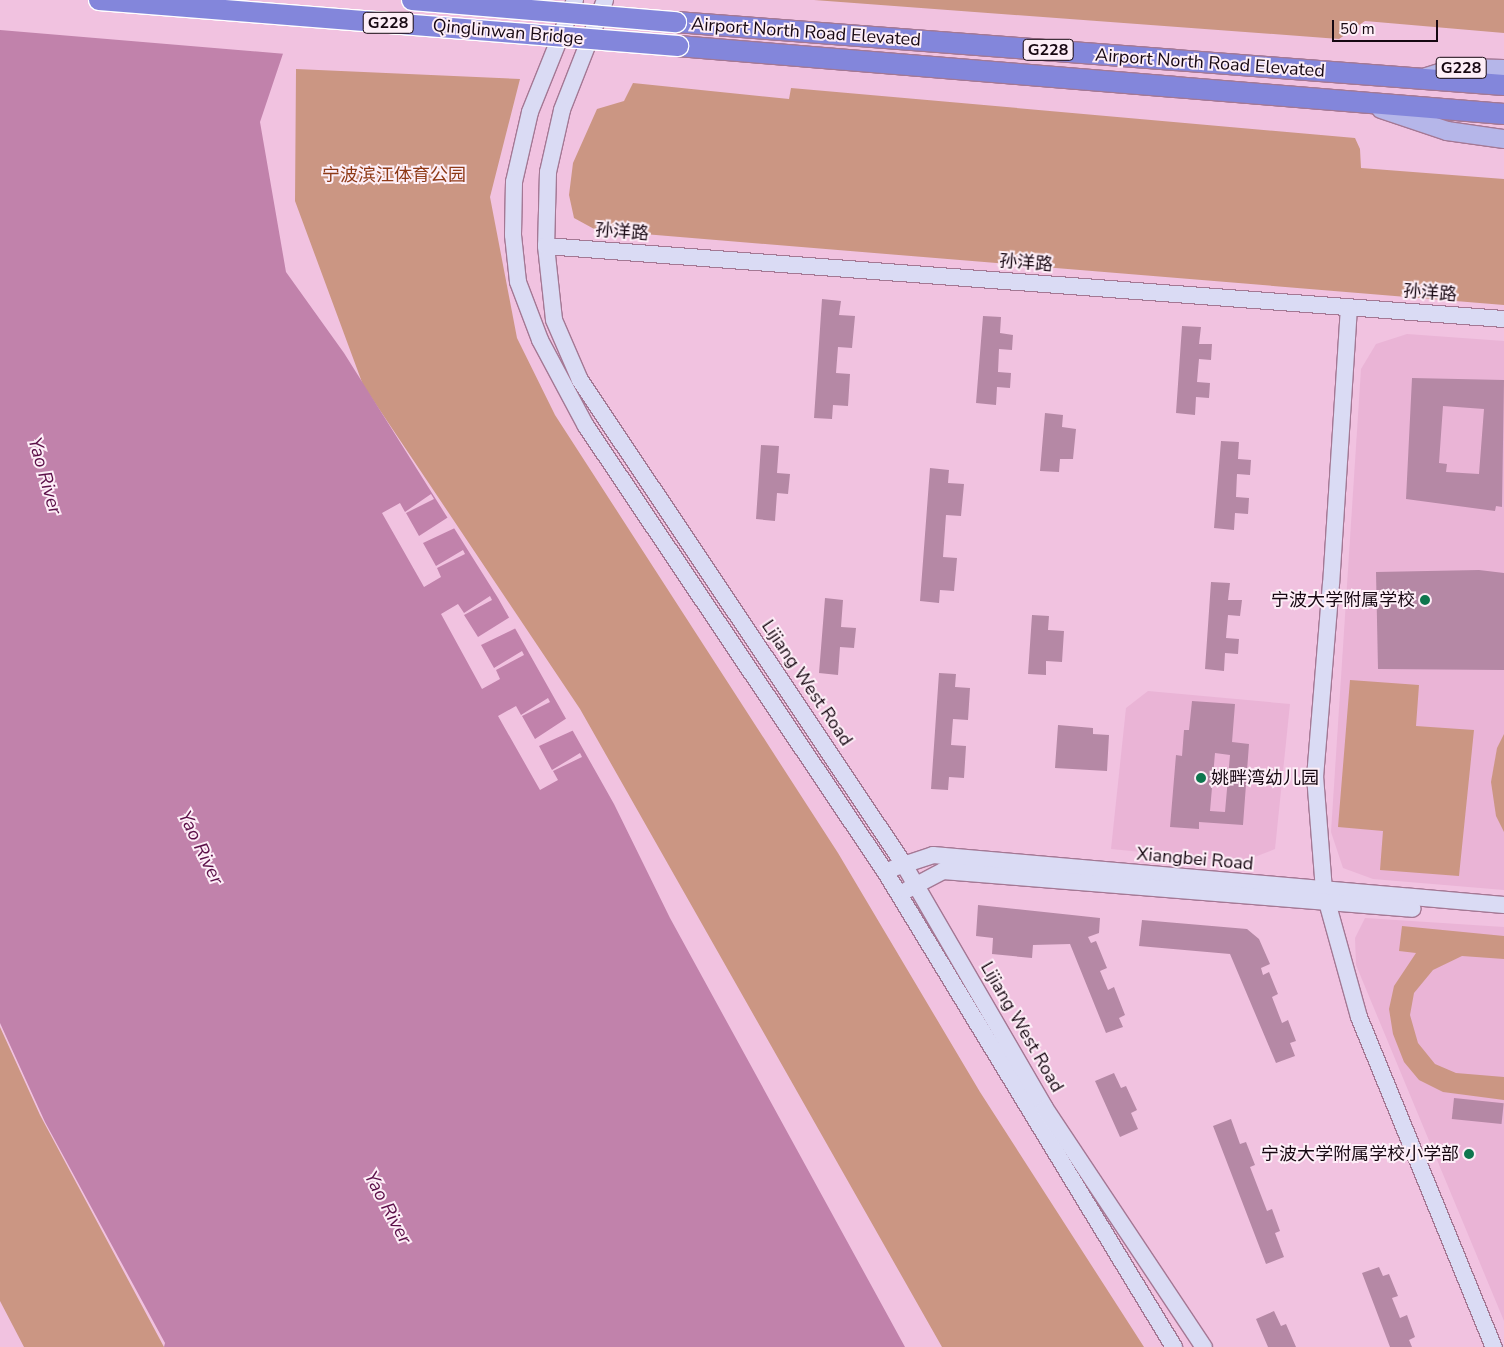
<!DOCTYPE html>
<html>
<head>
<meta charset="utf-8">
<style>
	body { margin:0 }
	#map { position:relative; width:1504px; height:1347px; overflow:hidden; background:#f1c2e0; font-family:"Nunito Sans","Noto Sans SC",sans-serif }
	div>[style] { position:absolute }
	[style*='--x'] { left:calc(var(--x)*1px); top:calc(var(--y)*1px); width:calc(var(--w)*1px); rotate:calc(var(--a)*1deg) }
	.built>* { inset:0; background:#eab4d6 }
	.green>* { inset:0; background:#cb9683 }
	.water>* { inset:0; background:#c182ab }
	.pier>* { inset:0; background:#f1c2e0 }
	.building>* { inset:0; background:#b588a5; transform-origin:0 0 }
	.roads { filter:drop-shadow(1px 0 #a47894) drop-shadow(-1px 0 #a47894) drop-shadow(0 1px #a47894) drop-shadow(0 -1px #a47894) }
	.secondary>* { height:16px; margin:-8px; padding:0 8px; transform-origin:8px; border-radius:8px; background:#dadbf4 }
	.primary>* { height:18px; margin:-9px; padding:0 9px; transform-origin:9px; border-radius:9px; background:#b5b6e9 }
	.highway>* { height:20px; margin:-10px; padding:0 10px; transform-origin:10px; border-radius:10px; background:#8386db }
	.bridges { filter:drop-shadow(1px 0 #fff) drop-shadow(-1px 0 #fff) drop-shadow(0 1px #fff) drop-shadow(0 -1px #fff) }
	.highway-bridge>* { height:20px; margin:-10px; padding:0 10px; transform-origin:10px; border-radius:10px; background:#8386db }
	.dots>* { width:14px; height:14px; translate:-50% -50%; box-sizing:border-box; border:2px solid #fdeef7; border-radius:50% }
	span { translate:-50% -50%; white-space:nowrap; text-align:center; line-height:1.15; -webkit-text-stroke:4px #fdeef7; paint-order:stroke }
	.shield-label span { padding:1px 4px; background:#fdeef7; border:1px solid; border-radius:4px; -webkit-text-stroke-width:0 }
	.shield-label { font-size:16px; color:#160711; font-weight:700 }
	.street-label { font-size:18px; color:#160711 }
	.park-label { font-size:18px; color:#8e3916 }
	.poi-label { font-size:18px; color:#160711 }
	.right { translate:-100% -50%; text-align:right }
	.left { translate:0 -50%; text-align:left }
	.water-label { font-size:19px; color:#5b0f48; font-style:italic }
	.scale { position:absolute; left:1332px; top:20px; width:106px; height:22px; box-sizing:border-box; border:2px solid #160711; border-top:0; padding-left:6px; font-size:15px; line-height:18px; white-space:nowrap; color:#160711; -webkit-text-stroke:4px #fdeef7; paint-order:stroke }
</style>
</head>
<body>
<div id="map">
	<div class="built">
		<div style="clip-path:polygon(1407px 334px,1504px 341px,1504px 890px,1373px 879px,1343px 868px,1331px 832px,1361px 369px,1376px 344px)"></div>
		<div style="clip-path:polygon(1148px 691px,1290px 704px,1275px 849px,1242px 862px,1111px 849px,1126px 708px)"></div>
		<div style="clip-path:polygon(1365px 918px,1504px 927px,1504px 1321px,1356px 965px,1355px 938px)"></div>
	</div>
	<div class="green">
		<div style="clip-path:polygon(814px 0,1504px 0,1504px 33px,1365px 21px,1339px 39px)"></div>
		<div style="clip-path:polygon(296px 69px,520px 79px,490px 197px,517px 338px,555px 415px,838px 853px,980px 1092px,1144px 1347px,942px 1347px,580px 709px,363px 385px,295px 201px)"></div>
		<div style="clip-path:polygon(633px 83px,789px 99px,791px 88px,1355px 138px,1360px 149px,1361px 168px,1504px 179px,1504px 305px,596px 230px,574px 218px,569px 195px,573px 163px,597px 109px,624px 101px)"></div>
		<div style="clip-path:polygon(1350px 680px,1419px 685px,1416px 726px,1474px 730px,1459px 876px,1380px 870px,1383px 831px,1338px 827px)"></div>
		<div style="clip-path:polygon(1504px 734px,1504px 832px,1496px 816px,1491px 782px,1497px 748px)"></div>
		<div style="clip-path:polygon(1402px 926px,1504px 936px,1504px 959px,1462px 956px,1433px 970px,1414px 993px,1410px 1015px,1418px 1043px,1435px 1064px,1456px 1073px,1504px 1077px,1504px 1100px,1443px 1092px,1419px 1080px,1404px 1062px,1393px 1034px,1389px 1009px,1394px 986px,1416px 953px,1399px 951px)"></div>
		<div style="clip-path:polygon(0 1027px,40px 1115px,164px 1347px,24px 1347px,0 1301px)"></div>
	</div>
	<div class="water">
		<div style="clip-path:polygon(0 0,301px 0,260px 122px,286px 272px,344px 353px,498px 598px,614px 804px,670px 918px,905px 1347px,164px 1347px,165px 1343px,45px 1122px,0 1023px)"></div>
	</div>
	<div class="pier">
		<div style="clip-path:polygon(0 0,304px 0,286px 54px,0 30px)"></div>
		<div style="clip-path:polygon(431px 494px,434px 499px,406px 513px,419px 536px,450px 516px,457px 527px,423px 543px,436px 566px,463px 550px,465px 554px,437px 568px,441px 577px,424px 587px,382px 513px,400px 503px,405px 512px)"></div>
		<div style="clip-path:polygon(490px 596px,492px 600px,464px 615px,478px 637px,510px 617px,516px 628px,481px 645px,494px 668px,522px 651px,524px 655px,496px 670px,500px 679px,482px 689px,441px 614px,458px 604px,464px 613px)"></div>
		<div style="clip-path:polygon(548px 698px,550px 702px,522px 716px,535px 739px,567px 718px,574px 730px,539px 746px,552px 770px,580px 753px,582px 757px,553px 771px,558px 780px,540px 790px,498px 716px,516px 706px,521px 715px)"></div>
	</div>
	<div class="building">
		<div style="clip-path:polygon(822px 299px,841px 301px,839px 315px,855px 316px,852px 348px,838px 347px,836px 373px,850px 374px,848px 406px,833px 405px,832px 419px,814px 418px)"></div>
		<div style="clip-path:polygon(983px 316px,1001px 317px,1000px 333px,1013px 335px,1012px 350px,999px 349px,998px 372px,1011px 373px,1010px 388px,997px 387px,996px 405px,976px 403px)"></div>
		<div style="clip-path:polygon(1182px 326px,1201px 327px,1199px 344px,1212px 344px,1211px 360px,1199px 359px,1197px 382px,1210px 383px,1209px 398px,1196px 397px,1195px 415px,1176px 413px)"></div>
		<div style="clip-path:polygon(evenodd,1412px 378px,1504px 380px,1502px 507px,1496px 506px,1495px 511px,1406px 499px,1412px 378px,1443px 406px,1484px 409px,1479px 474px,1446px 472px,1447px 464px,1439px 463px,1443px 406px)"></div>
		<div style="clip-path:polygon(1045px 413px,1063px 415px,1062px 427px,1076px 429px,1073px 459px,1060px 459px,1059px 472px,1040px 471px)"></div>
		<div style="clip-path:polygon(1221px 441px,1239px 442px,1238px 459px,1251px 460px,1250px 475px,1237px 474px,1236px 497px,1249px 498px,1248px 514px,1235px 513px,1234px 530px,1214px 528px)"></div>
		<div style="clip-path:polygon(761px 445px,779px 446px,777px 473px,790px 474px,788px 494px,777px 493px,775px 521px,756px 519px)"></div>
		<div style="clip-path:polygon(930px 468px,949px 470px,948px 483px,964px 484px,961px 516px,946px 515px,943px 557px,957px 558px,954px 591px,940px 590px,939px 603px,920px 601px)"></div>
		<div style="clip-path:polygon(1479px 570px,1504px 573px,1504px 670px,1378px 669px,1376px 572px)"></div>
		<div style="clip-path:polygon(1211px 582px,1230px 583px,1228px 600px,1242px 600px,1240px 616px,1228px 615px,1226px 638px,1239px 639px,1238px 654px,1225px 653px,1224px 671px,1205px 669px)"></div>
		<div style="clip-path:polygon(825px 598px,843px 600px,841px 627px,856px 628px,854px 648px,840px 647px,838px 675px,819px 673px)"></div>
		<div style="clip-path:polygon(1032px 615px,1049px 616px,1048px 630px,1064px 631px,1062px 662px,1046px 661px,1046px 675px,1028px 674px)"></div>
		<div style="clip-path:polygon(939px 673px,956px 674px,955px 687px,970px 688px,968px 720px,953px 719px,951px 745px,966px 746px,964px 778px,949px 777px,948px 790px,931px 789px)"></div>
		<div style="clip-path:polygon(evenodd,1192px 701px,1235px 704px,1232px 742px,1249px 744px,1243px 825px,1199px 822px,1199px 829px,1170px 827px,1176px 755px,1182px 756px,1184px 730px,1189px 730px,1192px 701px,1215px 753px,1230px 755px,1225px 812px,1210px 811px,1215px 753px)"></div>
		<div style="clip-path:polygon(1058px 725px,1093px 728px,1093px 734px,1109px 735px,1107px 771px,1055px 768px)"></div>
		<div style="clip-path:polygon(978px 905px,1100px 918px,1099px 933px,1088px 937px,1091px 943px,1096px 941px,1107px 968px,1100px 971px,1108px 990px,1114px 987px,1125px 1015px,1119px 1018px,1123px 1027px,1106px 1033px,1070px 944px,1033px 945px,1032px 958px,992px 954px,993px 938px,976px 936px)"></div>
		<div style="clip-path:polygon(1142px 920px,1247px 929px,1259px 939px,1270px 964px,1261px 968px,1263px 975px,1269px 972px,1278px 994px,1272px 997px,1282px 1023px,1288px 1020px,1296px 1041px,1290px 1043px,1295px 1056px,1276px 1063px,1230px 954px,1139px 946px)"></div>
		<div style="clip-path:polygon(1114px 1073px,1121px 1088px,1126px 1086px,1137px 1110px,1131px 1113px,1138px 1129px,1120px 1137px,1095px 1081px)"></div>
		<div style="left:1454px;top:1098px;width:50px;height:21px;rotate:6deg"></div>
		<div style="clip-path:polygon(1231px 1119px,1240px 1144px,1246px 1142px,1255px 1165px,1250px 1167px,1267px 1211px,1272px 1209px,1280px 1231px,1275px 1233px,1284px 1257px,1266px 1264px,1213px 1126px)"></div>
		<div style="clip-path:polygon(1379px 1267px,1383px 1276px,1389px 1274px,1398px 1296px,1392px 1298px,1400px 1318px,1407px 1315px,1415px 1337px,1409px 1340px,1412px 1347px,1390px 1347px,1362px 1273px)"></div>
		<div style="clip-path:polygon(1274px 1311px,1281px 1326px,1286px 1324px,1296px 1347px,1268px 1347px,1256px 1319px)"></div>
	</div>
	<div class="roads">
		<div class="secondary">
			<div style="--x:575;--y:0;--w:121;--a:111.9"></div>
			<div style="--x:530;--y:112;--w:72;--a:102.9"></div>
			<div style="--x:514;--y:182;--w:53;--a:91.1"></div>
			<div style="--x:513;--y:235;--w:47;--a:83.9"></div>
			<div style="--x:518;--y:282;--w:62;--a:69.2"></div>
			<div style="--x:540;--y:340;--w:98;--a:61.9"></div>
			<div style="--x:586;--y:426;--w:538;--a:56.13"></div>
			<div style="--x:886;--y:873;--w:555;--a:58.72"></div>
			<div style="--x:605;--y:0;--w:118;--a:111.4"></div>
			<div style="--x:562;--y:110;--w:64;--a:102.7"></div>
			<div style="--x:548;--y:172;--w:74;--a:91.5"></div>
			<div style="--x:546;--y:246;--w:74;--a:83.8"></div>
			<div style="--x:554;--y:320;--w:65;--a:66.6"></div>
			<div style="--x:580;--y:380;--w:581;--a:56.23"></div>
			<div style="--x:903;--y:863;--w:283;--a:59.9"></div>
			<div style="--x:1045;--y:1108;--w:287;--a:56.4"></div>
			<div style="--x:546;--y:246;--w:961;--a:4.36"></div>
			<div style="--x:1349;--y:307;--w:277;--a:93.7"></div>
			<div style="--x:1331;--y:583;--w:194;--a:94.7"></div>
			<div style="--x:1315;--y:776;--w:115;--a:85.5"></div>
			<div style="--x:1324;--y:891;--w:131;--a:74.5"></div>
			<div style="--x:1359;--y:1017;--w:357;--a:67.8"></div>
			<div style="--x:894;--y:868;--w:41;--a:-18.4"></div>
			<div style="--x:933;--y:855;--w:573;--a:5"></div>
			<div style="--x:907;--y:890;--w:41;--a:-27.8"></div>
			<div style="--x:943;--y:871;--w:471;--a:4.6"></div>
		</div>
		<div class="primary">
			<div style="--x:1426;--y:77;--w:31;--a:-17"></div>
			<div style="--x:1456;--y:68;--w:48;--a:1.2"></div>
			<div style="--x:1381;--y:109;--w:70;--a:18.4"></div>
			<div style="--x:1447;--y:131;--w:58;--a:8"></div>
		</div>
		<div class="highway">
			<div style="--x:676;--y:22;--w:830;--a:4.35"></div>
			<div style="--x:678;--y:46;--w:829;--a:4.71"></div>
		</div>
	</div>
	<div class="bridges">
		<div class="highway-bridge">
			<div style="--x:99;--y:0;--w:581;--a:4.54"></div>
			<div style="--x:412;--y:0;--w:265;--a:4.8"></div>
		</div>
	</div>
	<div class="dots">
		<div style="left:1425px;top:600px;background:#0e764e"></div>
		<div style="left:1201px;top:778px;background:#0e764e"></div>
		<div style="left:1469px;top:1154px;background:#0e764e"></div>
	</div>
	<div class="shield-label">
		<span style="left:388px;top:23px">G228</span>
		<span style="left:1048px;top:50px">G228</span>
		<span style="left:1461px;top:68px">G228</span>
	</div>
	<div class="street-label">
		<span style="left:508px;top:32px;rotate:5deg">Qinglinwan Bridge</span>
		<span style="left:806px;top:32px;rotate:4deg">Airport North Road Elevated</span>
		<span style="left:1210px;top:63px;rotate:4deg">Airport North Road Elevated</span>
		<span style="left:622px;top:232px;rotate:4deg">孙洋路</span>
		<span style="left:1026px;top:263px;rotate:4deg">孙洋路</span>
		<span style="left:1430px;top:293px;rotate:4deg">孙洋路</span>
		<span style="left:807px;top:683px;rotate:56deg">Lijiang West Road</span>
		<span style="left:1195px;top:859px;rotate:5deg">Xiangbei Road</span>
		<span style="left:1022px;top:1027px;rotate:60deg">Lijiang West Road</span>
	</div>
	<div class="park-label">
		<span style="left:394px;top:175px">宁波滨江体育公园</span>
	</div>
	<div class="poi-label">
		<span class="right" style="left:1415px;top:600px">宁波大学附属学校</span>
		<span class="left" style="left:1211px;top:778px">姚畔湾幼儿园</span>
		<span class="right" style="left:1459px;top:1154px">宁波大学附属学校小学部</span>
	</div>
	<div class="water-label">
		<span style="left:44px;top:476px;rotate:74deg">Yao River</span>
		<span style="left:200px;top:848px;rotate:64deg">Yao River</span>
		<span style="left:387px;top:1208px;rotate:62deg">Yao River</span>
	</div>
	<div class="scale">50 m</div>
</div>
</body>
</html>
